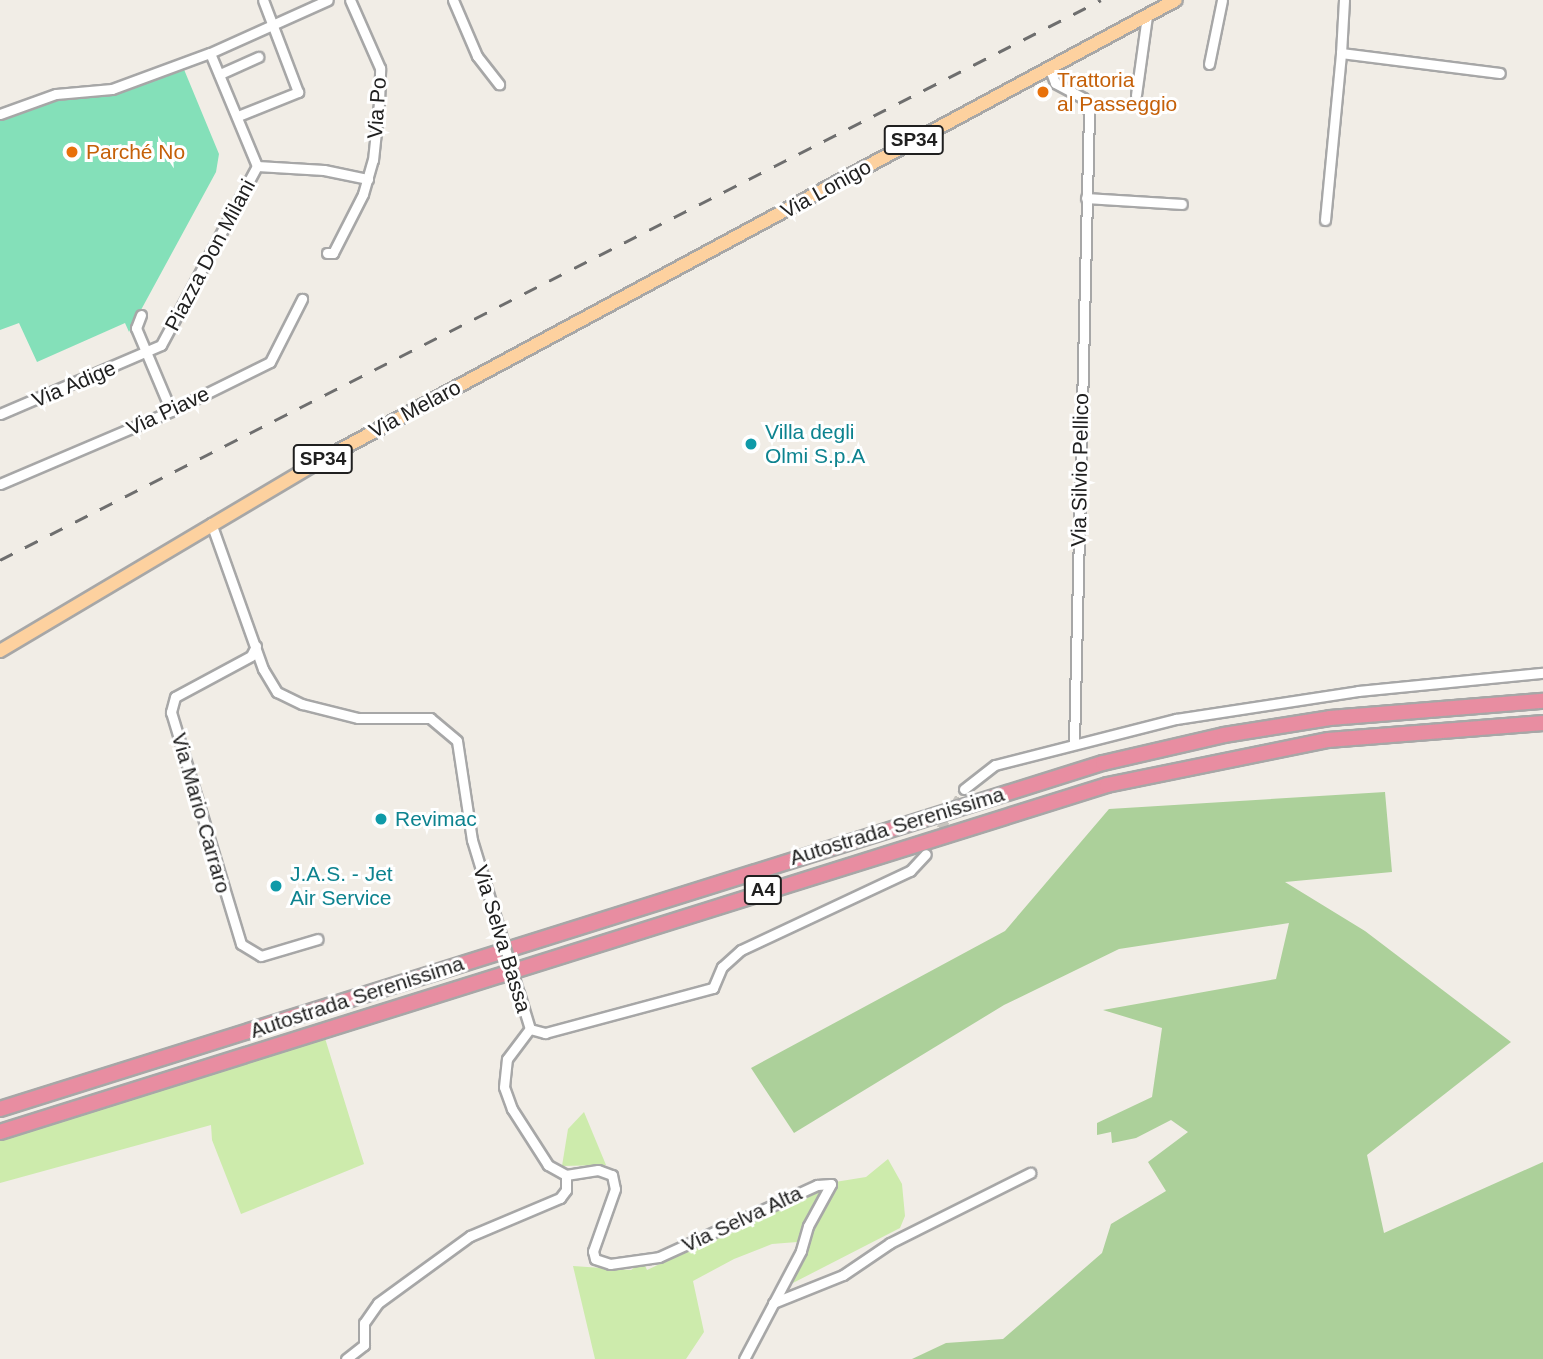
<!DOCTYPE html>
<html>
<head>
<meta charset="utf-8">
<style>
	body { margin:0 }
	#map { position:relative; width:1543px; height:1359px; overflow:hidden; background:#f1ede6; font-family:Helvetica,sans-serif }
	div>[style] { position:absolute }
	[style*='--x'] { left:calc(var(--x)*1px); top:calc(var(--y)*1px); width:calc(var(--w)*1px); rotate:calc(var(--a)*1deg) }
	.grass>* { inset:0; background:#cdebac }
	.forest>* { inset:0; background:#acd09a }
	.pitch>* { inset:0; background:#84e0b9 }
	.minor-tunnel>* { height:9px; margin-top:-4.5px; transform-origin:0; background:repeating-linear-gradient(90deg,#c7c4be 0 9px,transparent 0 13.5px) }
	.roads { filter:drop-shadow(2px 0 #a7a7a7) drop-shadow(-2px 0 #a7a7a7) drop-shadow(0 2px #a7a7a7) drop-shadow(0 -2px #a7a7a7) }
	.minor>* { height:9px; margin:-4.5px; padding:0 4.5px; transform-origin:4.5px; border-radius:4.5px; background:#fff }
	.major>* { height:12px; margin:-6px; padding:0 6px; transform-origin:6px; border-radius:6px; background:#fdd19f }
	.highway>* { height:14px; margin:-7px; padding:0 7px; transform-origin:7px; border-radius:7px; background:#e88da1 }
	.rail>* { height:2.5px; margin-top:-1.25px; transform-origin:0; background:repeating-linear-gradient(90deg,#6e6e6e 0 14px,transparent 0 28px) }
	.bridges { filter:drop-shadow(2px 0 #a7a7a7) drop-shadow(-2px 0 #a7a7a7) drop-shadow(0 2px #a7a7a7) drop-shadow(0 -2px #a7a7a7) }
	.minor-bridge>* { height:9px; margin:-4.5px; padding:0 4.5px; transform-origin:4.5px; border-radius:4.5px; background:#fff }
	.dots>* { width:19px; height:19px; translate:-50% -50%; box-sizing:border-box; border:4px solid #fff; border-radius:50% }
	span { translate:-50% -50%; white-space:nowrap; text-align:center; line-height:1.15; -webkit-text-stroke:6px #fff; paint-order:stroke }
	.shield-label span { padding:2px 5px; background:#fff; border:2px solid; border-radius:5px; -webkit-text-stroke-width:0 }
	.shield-label { font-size:19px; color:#202020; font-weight:700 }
	.food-label { font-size:21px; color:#c56008 }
	.left { translate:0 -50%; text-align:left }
	.street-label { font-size:21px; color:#202020 }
	.culture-label { font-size:21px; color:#0d838f }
</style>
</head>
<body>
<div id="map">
	<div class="grass">
		<div style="clip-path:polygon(324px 1035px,364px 1164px,241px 1214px,212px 1140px,211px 1125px,0 1183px,0 1137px)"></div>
		<div style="clip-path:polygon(584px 1112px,606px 1165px,562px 1166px,568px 1129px)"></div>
		<div style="clip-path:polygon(888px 1159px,902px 1184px,905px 1216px,900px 1228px,789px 1285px,810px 1241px,772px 1244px,734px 1259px,693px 1281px,704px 1332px,686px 1359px,595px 1359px,573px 1266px,631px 1270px,643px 1261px,647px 1270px,835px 1182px,866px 1177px)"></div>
	</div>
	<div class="forest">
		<div style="clip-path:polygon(1385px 792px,1392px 872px,1285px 882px,1365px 931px,1511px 1042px,1367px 1155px,1384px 1233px,1543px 1162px,1543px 1359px,912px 1359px,946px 1343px,1003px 1339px,1102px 1253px,1111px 1224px,1166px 1191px,1148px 1162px,1188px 1132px,1171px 1120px,1136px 1138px,1112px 1143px,1111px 1132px,1097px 1135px,1097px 1123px,1152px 1097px,1162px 1028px,1103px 1010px,1276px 979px,1289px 923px,1119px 949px,1004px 1005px,794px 1133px,751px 1068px,1005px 931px,1109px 809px)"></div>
	</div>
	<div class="pitch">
		<div style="clip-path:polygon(183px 67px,219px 154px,216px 172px,129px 332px,125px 323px,37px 362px,19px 323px,0 330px,0 119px,50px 102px,118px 93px)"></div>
	</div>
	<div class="minor-tunnel">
		<div style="--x:934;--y:840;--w:59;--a:-59.5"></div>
	</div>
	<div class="roads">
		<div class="minor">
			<div style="--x:453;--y:0;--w:61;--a:66.8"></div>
			<div style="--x:477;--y:56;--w:36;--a:52"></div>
			<div style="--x:1344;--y:0;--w:53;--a:93.2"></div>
			<div style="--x:1341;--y:53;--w:160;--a:7.2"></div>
			<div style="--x:1209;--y:64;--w:65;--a:-78.5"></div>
			<div style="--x:1049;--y:67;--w:17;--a:69"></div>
			<div style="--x:1055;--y:83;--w:32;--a:28"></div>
			<div style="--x:1083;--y:98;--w:15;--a:67"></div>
			<div style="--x:1089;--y:112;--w:630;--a:91.36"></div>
			<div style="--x:220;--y:74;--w:42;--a:-24.1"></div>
			<div style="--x:1136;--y:95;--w:80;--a:-82.1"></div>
			<div style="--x:0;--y:114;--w:59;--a:-19.7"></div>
			<div style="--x:56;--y:94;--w:56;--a:-5.1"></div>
			<div style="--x:112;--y:89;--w:104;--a:-20.2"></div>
			<div style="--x:210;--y:53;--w:129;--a:-24.2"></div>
			<div style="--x:238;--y:116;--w:65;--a:-21.8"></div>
			<div style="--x:298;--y:92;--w:98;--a:-110.8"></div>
			<div style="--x:257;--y:166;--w:67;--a:3.4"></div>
			<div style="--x:324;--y:170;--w:45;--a:11.6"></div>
			<div style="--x:1086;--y:198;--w:96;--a:3.6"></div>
			<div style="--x:1325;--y:220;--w:168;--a:-84.5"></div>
			<div style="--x:327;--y:253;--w:6;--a:0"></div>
			<div style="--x:333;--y:253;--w:66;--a:-63"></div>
			<div style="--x:363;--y:194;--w:35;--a:-74"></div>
			<div style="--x:373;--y:160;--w:57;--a:-84"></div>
			<div style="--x:379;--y:103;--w:35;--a:-88"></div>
			<div style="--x:380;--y:68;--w:74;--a:-113.8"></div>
			<div style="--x:141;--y:315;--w:14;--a:111"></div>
			<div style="--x:136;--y:328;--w:90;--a:67.1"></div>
			<div style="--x:0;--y:414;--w:175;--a:-23.2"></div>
			<div style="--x:161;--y:345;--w:203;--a:-61.8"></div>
			<div style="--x:257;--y:166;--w:122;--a:-112.6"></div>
			<div style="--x:0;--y:484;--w:186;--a:-23.1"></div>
			<div style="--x:171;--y:411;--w:110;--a:-26.3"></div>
			<div style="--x:270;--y:362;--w:71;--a:-63.1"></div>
			<div style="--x:211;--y:523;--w:155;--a:70.4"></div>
			<div style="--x:263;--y:669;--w:27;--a:59"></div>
			<div style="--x:277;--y:692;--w:28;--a:26"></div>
			<div style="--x:302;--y:704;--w:58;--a:14"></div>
			<div style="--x:358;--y:718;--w:72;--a:0"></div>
			<div style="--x:430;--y:718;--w:35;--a:40"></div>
			<div style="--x:457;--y:741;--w:100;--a:81.4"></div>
			<div style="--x:472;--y:840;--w:89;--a:73"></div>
			<div style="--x:256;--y:646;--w:11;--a:117"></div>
			<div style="--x:251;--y:656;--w:86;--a:151.7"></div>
			<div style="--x:175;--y:697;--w:16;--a:105"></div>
			<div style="--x:171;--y:712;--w:242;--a:73.2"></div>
			<div style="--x:241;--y:944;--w:23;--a:31"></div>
			<div style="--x:261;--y:956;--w:59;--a:-16.6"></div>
			<div style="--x:964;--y:789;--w:39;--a:-38"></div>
			<div style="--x:995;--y:765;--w:187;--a:-14.3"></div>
			<div style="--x:1176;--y:719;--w:184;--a:-8.7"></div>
			<div style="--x:1358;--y:691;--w:186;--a:-5.6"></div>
			<div style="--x:530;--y:1029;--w:16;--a:15"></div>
			<div style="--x:545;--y:1033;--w:174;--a:-15"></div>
			<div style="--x:713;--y:988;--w:23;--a:-67"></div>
			<div style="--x:722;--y:967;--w:25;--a:-42"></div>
			<div style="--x:741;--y:950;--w:187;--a:-25.1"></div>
			<div style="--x:910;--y:871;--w:23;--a:-47"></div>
			<div style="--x:566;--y:1175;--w:32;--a:-9"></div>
			<div style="--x:598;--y:1170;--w:15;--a:20"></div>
			<div style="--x:612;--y:1175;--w:14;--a:78"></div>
			<div style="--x:615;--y:1189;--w:66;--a:109.5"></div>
			<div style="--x:593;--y:1251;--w:8;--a:76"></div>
			<div style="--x:595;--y:1259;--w:16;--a:18"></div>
			<div style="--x:610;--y:1264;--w:49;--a:-8.1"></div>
			<div style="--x:659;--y:1257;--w:174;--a:-24.5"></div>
			<div style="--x:817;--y:1185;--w:14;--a:-4"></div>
			<div style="--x:831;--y:1184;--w:48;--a:118.7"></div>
			<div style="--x:808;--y:1226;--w:26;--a:106"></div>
			<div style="--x:801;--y:1251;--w:122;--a:117.8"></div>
			<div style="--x:773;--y:1303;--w:75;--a:-21.8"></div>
			<div style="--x:843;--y:1275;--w:57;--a:-34.2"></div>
			<div style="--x:890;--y:1243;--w:157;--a:-26.6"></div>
			<div style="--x:346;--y:1359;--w:23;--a:-38"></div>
			<div style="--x:364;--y:1345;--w:22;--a:-90"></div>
			<div style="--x:364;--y:1323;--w:24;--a:-55"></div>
			<div style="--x:378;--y:1303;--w:114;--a:-36.1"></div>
			<div style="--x:470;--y:1236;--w:98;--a:-22.9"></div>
			<div style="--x:560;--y:1198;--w:10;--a:-53"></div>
			<div style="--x:566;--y:1190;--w:15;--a:-90"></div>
			<div style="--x:566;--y:1175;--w:21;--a:-151"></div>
			<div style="--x:548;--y:1165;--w:67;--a:-122.7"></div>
			<div style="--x:512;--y:1109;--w:23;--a:-110"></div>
			<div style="--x:504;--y:1087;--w:28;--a:-84"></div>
			<div style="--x:507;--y:1059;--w:38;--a:-53"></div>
			<div style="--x:530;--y:1029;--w:37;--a:-107"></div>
		</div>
		<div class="major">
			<div style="--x:0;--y:651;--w:378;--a:-30.7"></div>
			<div style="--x:325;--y:458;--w:966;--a:-28.29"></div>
		</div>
		<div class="highway">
			<div style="--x:0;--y:1109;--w:1156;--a:-17.42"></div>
			<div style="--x:1103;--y:763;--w:124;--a:-13"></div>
			<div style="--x:1224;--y:735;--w:107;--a:-9.1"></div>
			<div style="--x:1330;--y:718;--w:214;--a:-4.6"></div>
			<div style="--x:0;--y:1132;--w:1160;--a:-17.4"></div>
			<div style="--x:1107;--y:785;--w:226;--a:-11.5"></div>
			<div style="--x:1328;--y:740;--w:216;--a:-4.5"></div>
		</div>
	</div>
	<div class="rail">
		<div style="--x:0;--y:560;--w:1235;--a:-26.96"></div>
	</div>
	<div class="bridges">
		<div class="minor-bridge">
			<div style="--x:498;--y:925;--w:72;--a:73.1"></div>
		</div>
	</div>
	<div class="dots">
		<div style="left:1043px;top:92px;background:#e8710a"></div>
		<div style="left:72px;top:152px;background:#e8710a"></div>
		<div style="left:751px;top:444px;background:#0f9aa8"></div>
		<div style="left:381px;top:819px;background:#0f9aa8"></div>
		<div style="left:276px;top:886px;background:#0f9aa8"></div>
	</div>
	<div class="shield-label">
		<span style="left:914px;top:140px">SP34</span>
		<span style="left:323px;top:459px">SP34</span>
		<span style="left:763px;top:890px">A4</span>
	</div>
	<div class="food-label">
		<span class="left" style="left:1057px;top:92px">Trattoria<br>al Passeggio</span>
		<span class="left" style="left:86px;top:152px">Parché No</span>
	</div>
	<div class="street-label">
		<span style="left:377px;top:108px;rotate:-86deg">Via Po</span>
		<span style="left:826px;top:189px;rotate:-29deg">Via Lonigo</span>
		<span style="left:210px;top:255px;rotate:-62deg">Piazza Don Milani</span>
		<span style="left:74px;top:384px;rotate:-23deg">Via Adige</span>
		<span style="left:415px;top:409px;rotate:-28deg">Via Melaro</span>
		<span style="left:168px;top:411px;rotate:-25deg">Via Piave</span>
		<span style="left:1080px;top:470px;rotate:-89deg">Via Silvio Pellico</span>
		<span style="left:201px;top:813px;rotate:74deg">Via Mario Carraro</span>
		<span style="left:897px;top:826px;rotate:-17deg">Autostrada Serenissima</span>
		<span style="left:502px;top:939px;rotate:73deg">Via Selva Bassa</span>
		<span style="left:357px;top:997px;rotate:-18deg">Autostrada Serenissima</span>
		<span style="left:742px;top:1219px;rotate:-25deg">Via Selva Alta</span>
	</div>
	<div class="culture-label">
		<span class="left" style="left:765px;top:444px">Villa degli<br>Olmi S.p.A</span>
		<span class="left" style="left:395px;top:819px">Revimac</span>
		<span class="left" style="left:290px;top:886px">J.A.S. - Jet<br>Air Service</span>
	</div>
</div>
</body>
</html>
